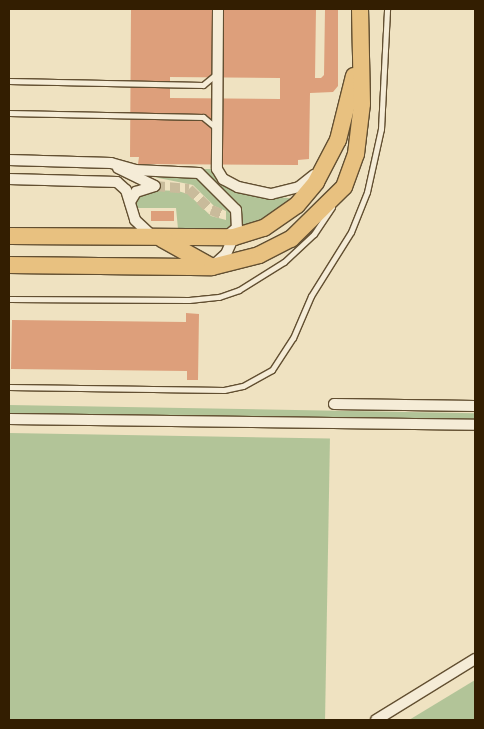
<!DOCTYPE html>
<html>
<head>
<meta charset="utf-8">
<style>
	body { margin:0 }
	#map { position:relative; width:484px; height:729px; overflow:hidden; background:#efe2c1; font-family:"Libre Bodoni",serif }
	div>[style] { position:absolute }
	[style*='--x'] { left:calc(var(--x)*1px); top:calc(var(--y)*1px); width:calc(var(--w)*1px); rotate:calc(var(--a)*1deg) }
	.green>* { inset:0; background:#b2c498; transform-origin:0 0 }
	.building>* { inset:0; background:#dd9f7b; transform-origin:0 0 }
	.street-tunnel>* { height:10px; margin-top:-5px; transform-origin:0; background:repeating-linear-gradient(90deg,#c9bb9b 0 10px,transparent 0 15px) }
	.roads { filter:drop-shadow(1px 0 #624f31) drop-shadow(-1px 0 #624f31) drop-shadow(0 1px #624f31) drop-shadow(0 -1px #624f31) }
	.lane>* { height:5px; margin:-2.5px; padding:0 2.5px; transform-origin:2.5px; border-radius:2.5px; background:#f5ecd7 }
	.street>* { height:10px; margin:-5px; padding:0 5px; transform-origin:5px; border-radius:5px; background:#f5ecd7 }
	.primary>* { height:16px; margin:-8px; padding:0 8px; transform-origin:8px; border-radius:8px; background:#e8c180 }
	span { translate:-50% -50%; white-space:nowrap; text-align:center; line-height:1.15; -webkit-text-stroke:4px #f5ecd7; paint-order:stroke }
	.frame { position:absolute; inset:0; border:10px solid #331e01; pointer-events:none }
</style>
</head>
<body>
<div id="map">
	<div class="green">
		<div style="clip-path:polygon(202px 169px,213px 169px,238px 192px,296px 199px,242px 231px,243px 218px,239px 204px)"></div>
		<div style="clip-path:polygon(139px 174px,195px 176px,231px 208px,231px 230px,178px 229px,176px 208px,135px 208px,137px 197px,155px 190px,178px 191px,188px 194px,211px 216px,226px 220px,226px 211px,214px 206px,193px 185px)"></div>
		<div style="left:9px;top:405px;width:466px;height:9px;rotate:1deg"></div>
		<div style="left:9px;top:433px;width:321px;height:287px;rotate:1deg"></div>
		<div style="clip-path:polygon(475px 680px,475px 720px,409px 720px)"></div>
	</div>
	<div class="building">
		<div style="clip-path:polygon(evenodd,131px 9px,316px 9px,315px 78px,321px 78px,324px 75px,325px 9px,338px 9px,338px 86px,333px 92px,310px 93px,309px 159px,298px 160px,298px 165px,138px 164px,139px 157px,130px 157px,131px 9px,170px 77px,280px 78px,280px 99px,170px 98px,170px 77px)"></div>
		<div style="left:151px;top:211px;width:23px;height:10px"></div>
		<div style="clip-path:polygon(186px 313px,199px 314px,198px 380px,187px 380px,187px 371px,11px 369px,12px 320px,186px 322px)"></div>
	</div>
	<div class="street-tunnel">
		<div style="--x:155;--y:186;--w:34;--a:5"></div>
		<div style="--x:189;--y:189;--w:30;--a:44"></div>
		<div style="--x:211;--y:210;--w:14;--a:21"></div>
	</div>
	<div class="roads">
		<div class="lane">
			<div style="--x:9;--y:81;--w:194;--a:1.2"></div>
			<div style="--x:203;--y:85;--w:17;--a:-40"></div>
			<div style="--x:9;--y:113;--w:194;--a:1.2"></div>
			<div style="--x:203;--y:117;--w:17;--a:40"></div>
			<div style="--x:9;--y:299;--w:180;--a:0.3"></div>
			<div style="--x:189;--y:300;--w:30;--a:-6"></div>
			<div style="--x:219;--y:297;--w:21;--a:-19"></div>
			<div style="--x:239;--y:290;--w:53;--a:-31.9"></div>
			<div style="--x:284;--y:262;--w:41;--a:-43"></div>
			<div style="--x:314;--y:234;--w:32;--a:-56"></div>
			<div style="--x:9;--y:387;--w:215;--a:0.8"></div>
			<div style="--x:224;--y:390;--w:19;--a:-12"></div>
			<div style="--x:243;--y:386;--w:33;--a:-29"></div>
			<div style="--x:272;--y:370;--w:38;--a:-57"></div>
			<div style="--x:293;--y:338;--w:46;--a:-66.8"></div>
			<div style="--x:311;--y:296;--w:75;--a:-58"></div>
			<div style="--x:351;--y:232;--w:43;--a:-68.2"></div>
			<div style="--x:367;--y:192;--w:65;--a:-77.5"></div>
			<div style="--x:381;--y:129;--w:120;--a:-87.1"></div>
		</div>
		<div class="street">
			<div style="--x:218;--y:9;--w:160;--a:90.4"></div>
			<div style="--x:217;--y:169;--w:12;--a:59"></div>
			<div style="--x:223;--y:179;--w:17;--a:28"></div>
			<div style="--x:238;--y:187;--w:34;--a:12"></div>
			<div style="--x:271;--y:194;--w:29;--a:-14"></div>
			<div style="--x:299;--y:187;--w:19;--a:-39"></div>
			<div style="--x:9;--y:160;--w:102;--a:1.7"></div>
			<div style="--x:111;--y:163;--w:25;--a:16"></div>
			<div style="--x:135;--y:170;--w:64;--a:2.7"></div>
			<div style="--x:199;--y:173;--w:52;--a:45"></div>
			<div style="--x:236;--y:210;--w:18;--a:87"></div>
			<div style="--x:237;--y:228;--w:13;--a:141"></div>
			<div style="--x:118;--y:168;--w:41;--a:25.9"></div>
			<div style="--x:9;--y:179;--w:108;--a:1.6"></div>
			<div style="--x:117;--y:182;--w:12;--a:42"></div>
			<div style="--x:126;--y:190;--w:31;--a:73"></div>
			<div style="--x:135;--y:220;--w:22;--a:43"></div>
			<div style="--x:130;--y:202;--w:12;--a:-59"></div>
			<div style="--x:136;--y:192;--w:19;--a:-18"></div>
			<div style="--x:216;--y:263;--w:13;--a:-42"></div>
			<div style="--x:226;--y:254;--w:22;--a:-66"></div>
			<div style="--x:334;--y:404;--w:141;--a:0.8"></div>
			<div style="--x:9;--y:419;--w:466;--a:0.7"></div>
			<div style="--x:376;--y:720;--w:116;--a:-31.6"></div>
		</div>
		<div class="primary">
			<div style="--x:9;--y:236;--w:225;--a:0.3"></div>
			<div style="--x:234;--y:237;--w:31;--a:-17"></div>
			<div style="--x:264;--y:228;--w:40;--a:-34.9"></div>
			<div style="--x:297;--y:205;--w:30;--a:-50"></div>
			<div style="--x:316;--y:182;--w:47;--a:-62.4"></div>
			<div style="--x:338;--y:140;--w:66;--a:-76"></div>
			<div style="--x:162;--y:239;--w:57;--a:29.2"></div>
			<div style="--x:9;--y:265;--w:203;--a:0.6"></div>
			<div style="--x:212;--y:267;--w:49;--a:-14.3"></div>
			<div style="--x:259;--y:255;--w:36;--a:-27"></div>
			<div style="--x:291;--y:239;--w:74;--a:-44.5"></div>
			<div style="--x:344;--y:187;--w:35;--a:-70"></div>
			<div style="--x:356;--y:154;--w:50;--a:-83.2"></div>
			<div style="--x:362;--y:104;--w:95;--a:-91.2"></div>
		</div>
	</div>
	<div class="frame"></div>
</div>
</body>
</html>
